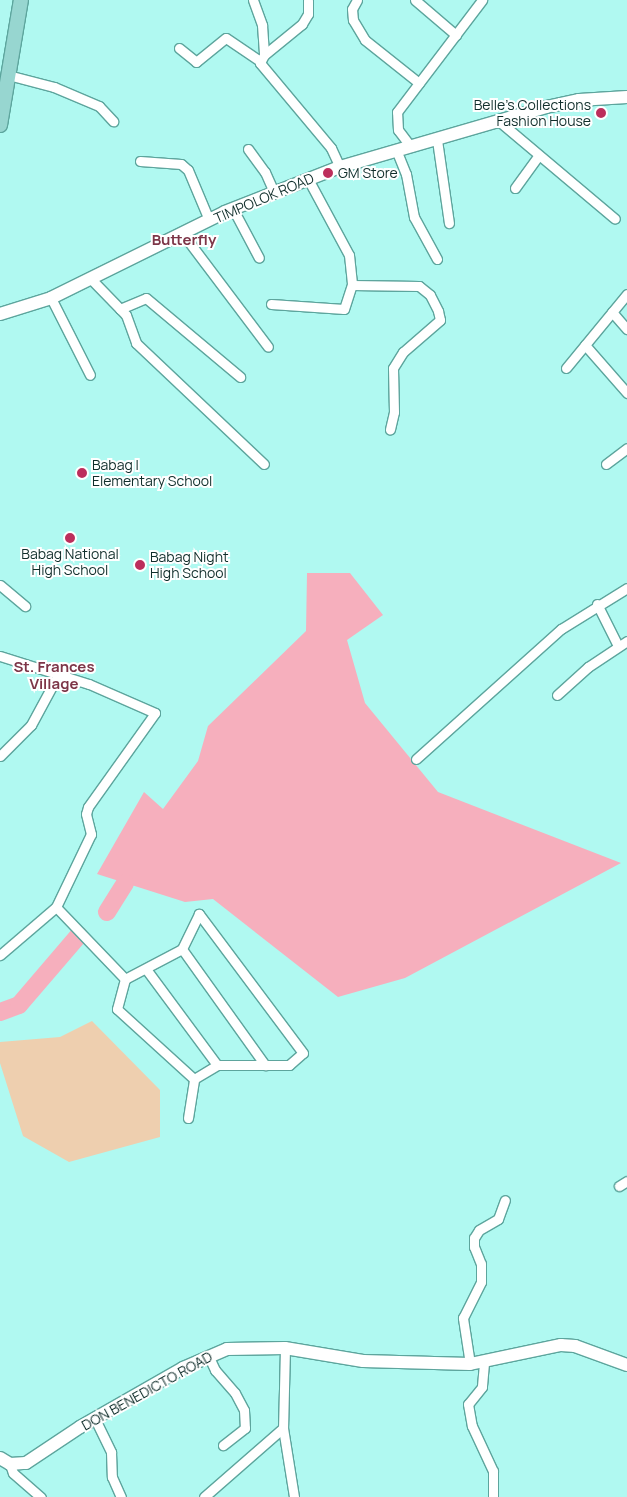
<!DOCTYPE html>
<html>
<head>
<meta charset="utf-8">
<style>
	body { margin:0 }
	#map { position:relative; width:627px; height:1497px; overflow:hidden; background:#b0f9f1; font-family:Manrope,sans-serif }
	div>[style] { position:absolute }
	[style*='--x'] { left:calc(var(--x)*1px); top:calc(var(--y)*1px); width:calc(var(--w)*1px); rotate:calc(var(--a)*1deg) }
	.green>* { inset:0; background:#eecfaf }
	.water>* { inset:0; background:#f6afbd }
	.river>* { height:18px; margin:-9px; padding:0 9px; transform-origin:9px; border-radius:9px; background:#f6afbd }
	.roads { filter:drop-shadow(1px 0 #5da59d) drop-shadow(-1px 0 #5da59d) drop-shadow(0 1px #5da59d) drop-shadow(0 -1px #5da59d) }
	.street>* { height:9px; margin:-4.5px; padding:0 4.5px; transform-origin:4.5px; border-radius:4.5px; background:#fff }
	.secondary>* { height:12px; margin:-6px; padding:0 6px; transform-origin:6px; border-radius:6px; background:#fff }
	.primary>* { height:14px; margin:-7px; padding:0 7px; transform-origin:7px; border-radius:7px; background:#97d6d0 }
	.dots>* { width:14px; height:14px; translate:-50% -50%; box-sizing:border-box; border:2px solid #fff; border-radius:50% }
	span { translate:-50% -50%; white-space:nowrap; text-align:center; line-height:1.15; -webkit-text-stroke:4px #fff; paint-order:stroke }
	.poi-label { font-size:14px; color:#102e2b }
	.right { translate:-100% -50%; text-align:right }
	.left { translate:0 -50%; text-align:left }
	.street-label { font-size:14px; color:#102e2b }
	.neighbourhood-label { font-size:15px; color:#7d3648; font-weight:700 }
</style>
</head>
<body>
<div id="map">
	<div class="green">
		<div style="clip-path:polygon(92px 1021px,160px 1090px,160px 1137px,69px 1162px,23px 1136px,0 1063px,0 1042px,60px 1037px)"></div>
	</div>
	<div class="water">
		<div style="clip-path:polygon(307px 573px,350px 573px,383px 615px,347px 640px,365px 703px,438px 792px,621px 863px,405px 978px,338px 997px,213px 899px,185px 902px,97px 874px,144px 792px,163px 809px,198px 761px,208px 726px,306px 631px)"></div>
	</div>
	<div class="river">
		<div style="--x:107;--y:912;--w:34;--a:-58"></div>
		<div style="--x:0;--y:1012;--w:20;--a:-20"></div>
		<div style="--x:19;--y:1005;--w:92;--a:-49.4"></div>
	</div>
	<div class="roads">
		<div class="street">
			<div style="--x:253;--y:0;--w:27;--a:70"></div>
			<div style="--x:262;--y:25;--w:30;--a:86"></div>
			<div style="--x:308;--y:0;--w:14;--a:90"></div>
			<div style="--x:308;--y:14;--w:12;--a:121"></div>
			<div style="--x:302;--y:24;--w:49;--a:140.8"></div>
			<div style="--x:264;--y:55;--w:9;--a:117"></div>
			<div style="--x:260;--y:63;--w:111;--a:50.1"></div>
			<div style="--x:331;--y:148;--w:21;--a:65"></div>
			<div style="--x:357;--y:0;--w:10;--a:119"></div>
			<div style="--x:352;--y:9;--w:11;--a:85"></div>
			<div style="--x:353;--y:20;--w:23;--a:59"></div>
			<div style="--x:365;--y:40;--w:69;--a:38.5"></div>
			<div style="--x:415;--y:0;--w:54;--a:40.5"></div>
			<div style="--x:179;--y:48;--w:22;--a:39"></div>
			<div style="--x:196;--y:62;--w:38;--a:-39"></div>
			<div style="--x:226;--y:38;--w:41;--a:34.1"></div>
			<div style="--x:8;--y:75;--w:48;--a:14.6"></div>
			<div style="--x:54;--y:87;--w:49;--a:22.9"></div>
			<div style="--x:99;--y:106;--w:21;--a:47"></div>
			<div style="--x:500;--y:122;--w:150;--a:40.1"></div>
			<div style="--x:437;--y:140;--w:84;--a:81.8"></div>
			<div style="--x:411;--y:147;--w:21;--a:-127"></div>
			<div style="--x:398;--y:130;--w:18;--a:-93"></div>
			<div style="--x:397;--y:112;--w:141;--a:-52.8"></div>
			<div style="--x:248;--y:149;--w:29;--a:54"></div>
			<div style="--x:265;--y:172;--w:22;--a:66"></div>
			<div style="--x:397;--y:152;--w:24;--a:68"></div>
			<div style="--x:406;--y:174;--w:44;--a:79.5"></div>
			<div style="--x:414;--y:217;--w:48;--a:61.3"></div>
			<div style="--x:140;--y:161;--w:41;--a:4.2"></div>
			<div style="--x:181;--y:164;--w:9;--a:41"></div>
			<div style="--x:188;--y:170;--w:54;--a:67.2"></div>
			<div style="--x:308;--y:179;--w:86;--a:61.7"></div>
			<div style="--x:349;--y:255;--w:30;--a:84"></div>
			<div style="--x:352;--y:285;--w:67;--a:0.9"></div>
			<div style="--x:419;--y:286;--w:14;--a:39"></div>
			<div style="--x:430;--y:295;--w:18;--a:63"></div>
			<div style="--x:438;--y:311;--w:9;--a:77"></div>
			<div style="--x:440;--y:320;--w:49;--a:139.1"></div>
			<div style="--x:403;--y:352;--w:19;--a:122"></div>
			<div style="--x:393;--y:368;--w:44;--a:88.7"></div>
			<div style="--x:394;--y:412;--w:18;--a:103"></div>
			<div style="--x:515;--y:188;--w:39;--a:-54"></div>
			<div style="--x:233;--y:209;--w:55;--a:62"></div>
			<div style="--x:183;--y:234;--w:141;--a:53"></div>
			<div style="--x:91;--y:279;--w:50;--a:45.8"></div>
			<div style="--x:126;--y:315;--w:30;--a:70"></div>
			<div style="--x:136;--y:343;--w:176;--a:43.4"></div>
			<div style="--x:51;--y:298;--w:86;--a:63.1"></div>
			<div style="--x:271;--y:304;--w:73;--a:3.9"></div>
			<div style="--x:344;--y:309;--w:25;--a:-72"></div>
			<div style="--x:120;--y:309;--w:28;--a:-23"></div>
			<div style="--x:146;--y:298;--w:123;--a:40"></div>
			<div style="--x:612;--y:312;--w:23;--a:49"></div>
			<div style="--x:585;--y:345;--w:64;--a:48.8"></div>
			<div style="--x:566;--y:368;--w:96;--a:-50.5"></div>
			<div style="--x:606;--y:464;--w:26;--a:-37"></div>
			<div style="--x:0;--y:585;--w:33;--a:40"></div>
			<div style="--x:597;--y:604;--w:47;--a:63.4"></div>
			<div style="--x:0;--y:656;--w:93;--a:17.5"></div>
			<div style="--x:89;--y:684;--w:72;--a:23.7"></div>
			<div style="--x:155;--y:713;--w:115;--a:125.5"></div>
			<div style="--x:88;--y:807;--w:7;--a:106"></div>
			<div style="--x:86;--y:814;--w:21;--a:76"></div>
			<div style="--x:91;--y:834;--w:81;--a:115.6"></div>
			<div style="--x:56;--y:907;--w:74;--a:139.4"></div>
			<div style="--x:557;--y:695;--w:42;--a:-42.1"></div>
			<div style="--x:588;--y:667;--w:47;--a:-33.7"></div>
			<div style="--x:0;--y:756;--w:44;--a:-45"></div>
			<div style="--x:31;--y:725;--w:57;--a:-61.6"></div>
			<div style="--x:416;--y:759;--w:195;--a:-41.9"></div>
			<div style="--x:561;--y:629;--w:78;--a:-31.8"></div>
			<div style="--x:56;--y:907;--w:100;--a:46.2"></div>
			<div style="--x:182;--y:949;--w:143;--a:54.4"></div>
			<div style="--x:146;--y:969;--w:119;--a:53.5"></div>
			<div style="--x:188;--y:1118;--w:39;--a:-81"></div>
			<div style="--x:194;--y:1079;--w:27;--a:-31"></div>
			<div style="--x:217;--y:1065;--w:72;--a:0"></div>
			<div style="--x:289;--y:1065;--w:18;--a:-41"></div>
			<div style="--x:303;--y:1053;--w:174;--a:-126.8"></div>
			<div style="--x:199;--y:914;--w:39;--a:116"></div>
			<div style="--x:182;--y:949;--w:64;--a:152.2"></div>
			<div style="--x:125;--y:979;--w:31;--a:105"></div>
			<div style="--x:117;--y:1009;--w:104;--a:42.3"></div>
			<div style="--x:619;--y:1186;--w:9;--a:-32"></div>
			<div style="--x:285;--y:1348;--w:80;--a:91.4"></div>
			<div style="--x:283;--y:1428;--w:70;--a:80.9"></div>
			<div style="--x:208;--y:1355;--w:17;--a:65"></div>
			<div style="--x:215;--y:1370;--w:30;--a:49"></div>
			<div style="--x:235;--y:1393;--w:19;--a:62"></div>
			<div style="--x:244;--y:1410;--w:18;--a:87"></div>
			<div style="--x:245;--y:1428;--w:28;--a:142"></div>
			<div style="--x:484;--y:1363;--w:24;--a:95"></div>
			<div style="--x:482;--y:1387;--w:22;--a:129"></div>
			<div style="--x:468;--y:1404;--w:22;--a:80"></div>
			<div style="--x:472;--y:1426;--w:50;--a:65"></div>
			<div style="--x:493;--y:1471;--w:26;--a:90"></div>
			<div style="--x:470;--y:1364;--w:47;--a:-98.7"></div>
			<div style="--x:463;--y:1318;--w:40;--a:-63.4"></div>
			<div style="--x:481;--y:1282;--w:18;--a:-90"></div>
			<div style="--x:481;--y:1264;--w:18;--a:-112"></div>
			<div style="--x:474;--y:1247;--w:9;--a:-90"></div>
			<div style="--x:474;--y:1238;--w:9;--a:-58"></div>
			<div style="--x:479;--y:1230;--w:22;--a:-30"></div>
			<div style="--x:498;--y:1219;--w:20;--a:-70"></div>
			<div style="--x:95;--y:1419;--w:37;--a:64"></div>
			<div style="--x:111;--y:1452;--w:25;--a:88"></div>
			<div style="--x:112;--y:1477;--w:22;--a:66"></div>
			<div style="--x:10;--y:1464;--w:9;--a:72"></div>
			<div style="--x:13;--y:1473;--w:37;--a:41"></div>
			<div style="--x:204;--y:1497;--w:105;--a:-41.1"></div>
		</div>
		<div class="secondary">
			<div style="--x:0;--y:314;--w:53;--a:-17.4"></div>
			<div style="--x:51;--y:298;--w:194;--a:-26.3"></div>
			<div style="--x:225;--y:212;--w:123;--a:-21.4"></div>
			<div style="--x:340;--y:167;--w:215;--a:-16.2"></div>
			<div style="--x:546;--y:107;--w:34;--a:-12"></div>
			<div style="--x:579;--y:100;--w:48;--a:-3.6"></div>
			<div style="--x:0;--y:1458;--w:12;--a:31"></div>
			<div style="--x:10;--y:1464;--w:16;--a:-4"></div>
			<div style="--x:26;--y:1463;--w:65;--a:-33.7"></div>
			<div style="--x:80;--y:1427;--w:119;--a:-29.8"></div>
			<div style="--x:183;--y:1368;--w:48;--a:-23.4"></div>
			<div style="--x:227;--y:1349;--w:58;--a:-1"></div>
			<div style="--x:285;--y:1348;--w:79;--a:9.5"></div>
			<div style="--x:363;--y:1361;--w:107;--a:1.6"></div>
			<div style="--x:470;--y:1364;--w:93;--a:-11.8"></div>
			<div style="--x:561;--y:1345;--w:14;--a:4"></div>
			<div style="--x:575;--y:1346;--w:55;--a:20.1"></div>
		</div>
		<div class="primary">
			<div style="--x:0;--y:125;--w:127;--a:-80.5"></div>
		</div>
	</div>
	<div class="dots">
		<div style="left:601px;top:113px;background:#bc2e5c"></div>
		<div style="left:328px;top:173px;background:#bc2e5c"></div>
		<div style="left:82px;top:473px;background:#bc2e5c"></div>
		<div style="left:70px;top:538px;background:#bc2e5c"></div>
		<div style="left:140px;top:565px;background:#bc2e5c"></div>
	</div>
	<div class="poi-label">
		<span class="right" style="left:591px;top:113px">Belle's Collections<br>Fashion House</span>
		<span class="left" style="left:338px;top:173px">GM Store</span>
		<span class="left" style="left:92px;top:473px">Babag I<br>Elementary School</span>
		<span style="left:70px;top:562px">Babag National<br>High School</span>
		<span class="left" style="left:150px;top:565px">Babag Night<br>High School</span>
	</div>
	<div class="street-label">
		<span style="left:264px;top:198px;rotate:-23deg">TIMPOLOK ROAD</span>
		<span style="left:147px;top:1391px;rotate:-29deg">DON BENEDICTO ROAD</span>
	</div>
	<div class="neighbourhood-label">
		<span style="left:184px;top:240px">Butterfly</span>
		<span style="left:54px;top:675px">St. Frances<br>Village</span>
	</div>
</div>
</body>
</html>
